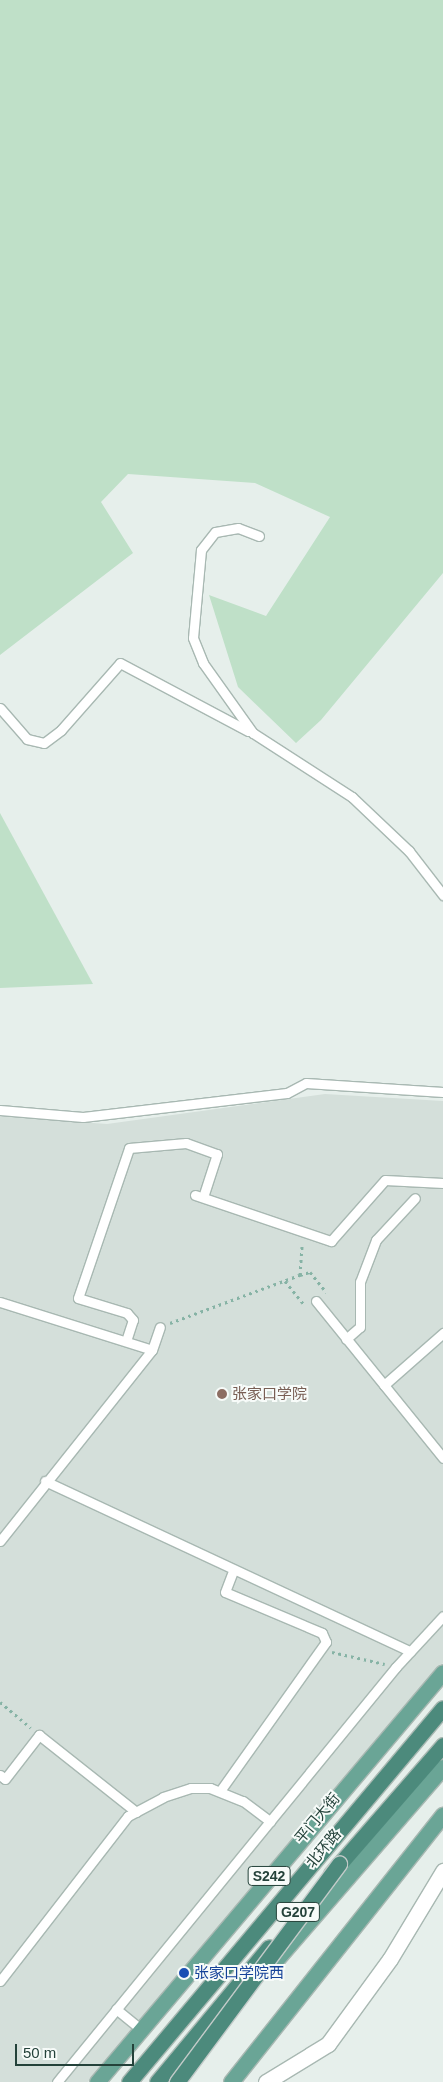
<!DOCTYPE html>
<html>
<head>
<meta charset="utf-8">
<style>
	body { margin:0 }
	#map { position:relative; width:443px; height:2082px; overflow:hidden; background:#e6efeb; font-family:Helvetica,"Noto Sans SC",sans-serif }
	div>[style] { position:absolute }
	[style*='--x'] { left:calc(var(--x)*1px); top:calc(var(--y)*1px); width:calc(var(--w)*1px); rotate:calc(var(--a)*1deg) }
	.built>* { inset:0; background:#d4dfda }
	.green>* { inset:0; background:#bfe0c8 }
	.path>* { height:3px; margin-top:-1.5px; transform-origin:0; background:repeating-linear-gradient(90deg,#86b3a5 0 2.5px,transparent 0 6.5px) }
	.roads { filter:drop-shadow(1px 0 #a8b8b2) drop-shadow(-1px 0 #a8b8b2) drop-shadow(0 1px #a8b8b2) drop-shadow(0 -1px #a8b8b2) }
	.service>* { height:9px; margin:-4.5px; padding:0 4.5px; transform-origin:4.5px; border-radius:4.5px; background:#fff }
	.minor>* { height:15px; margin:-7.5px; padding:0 7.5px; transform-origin:7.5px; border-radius:7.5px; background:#fff }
	.primary>* { height:15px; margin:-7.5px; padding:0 7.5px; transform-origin:7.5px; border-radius:7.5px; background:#6aa596 }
	.trunk>* { height:15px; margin:-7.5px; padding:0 7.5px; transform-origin:7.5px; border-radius:7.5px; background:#4c8a7c }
	.bridges { filter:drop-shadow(1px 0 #c2cac8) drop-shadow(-1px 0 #c2cac8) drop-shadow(0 1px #c2cac8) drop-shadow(0 -1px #c2cac8) }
	.trunk-bridge>* { height:15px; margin:-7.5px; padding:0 7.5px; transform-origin:7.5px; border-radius:7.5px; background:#4c8a7c }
	.dots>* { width:14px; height:14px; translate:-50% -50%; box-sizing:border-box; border:2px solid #f7fbf9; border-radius:50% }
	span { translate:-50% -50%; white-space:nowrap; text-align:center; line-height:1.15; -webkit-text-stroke:4px #f7fbf9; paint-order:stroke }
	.shield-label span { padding:1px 4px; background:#f7fbf9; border:1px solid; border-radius:4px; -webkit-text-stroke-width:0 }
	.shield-label { font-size:14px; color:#24423a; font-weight:700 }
	.education-label { font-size:15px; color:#785e54 }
	.left { translate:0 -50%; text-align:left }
	.street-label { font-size:15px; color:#24423a }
	.transit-label { font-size:15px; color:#164399 }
	.scale { position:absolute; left:15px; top:2044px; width:119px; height:22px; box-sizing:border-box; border:2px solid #24423a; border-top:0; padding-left:6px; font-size:15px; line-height:18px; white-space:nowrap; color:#24423a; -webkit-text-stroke:4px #f7fbf9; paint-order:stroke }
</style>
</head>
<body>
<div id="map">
	<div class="built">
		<div style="clip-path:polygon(325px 1094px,443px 1101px,443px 1663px,88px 2082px,0 2082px,0 1116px,107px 1124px)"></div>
	</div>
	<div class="green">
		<div style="clip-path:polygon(0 0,443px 0,443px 573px,321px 720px,296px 743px,238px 687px,209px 595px,266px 616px,330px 517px,255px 483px,128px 474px,101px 502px,133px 553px,0 655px)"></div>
		<div style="clip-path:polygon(0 813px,93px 984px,0 988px)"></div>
	</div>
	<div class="path">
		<div style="--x:300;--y:1275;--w:10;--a:-17"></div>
		<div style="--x:310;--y:1272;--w:26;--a:51"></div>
		<div style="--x:285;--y:1281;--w:32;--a:51"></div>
		<div style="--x:170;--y:1323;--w:139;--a:-20.3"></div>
		<div style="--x:300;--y:1275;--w:31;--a:-86"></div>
		<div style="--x:332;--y:1652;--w:54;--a:12.8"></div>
		<div style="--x:0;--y:1702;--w:40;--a:40"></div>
	</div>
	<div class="roads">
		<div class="service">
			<div style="--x:259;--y:536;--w:22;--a:-159"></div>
			<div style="--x:238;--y:528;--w:23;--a:170"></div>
			<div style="--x:215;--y:532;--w:23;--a:128"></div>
			<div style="--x:201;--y:550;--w:88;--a:95.2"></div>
			<div style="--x:193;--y:638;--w:27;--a:68"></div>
			<div style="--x:203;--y:663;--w:86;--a:54.5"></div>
			<div style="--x:253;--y:733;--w:118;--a:32.9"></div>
			<div style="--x:352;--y:797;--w:79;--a:43.5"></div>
			<div style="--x:409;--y:851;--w:56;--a:52.3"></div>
			<div style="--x:0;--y:708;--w:41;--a:48.9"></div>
			<div style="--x:27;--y:739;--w:17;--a:13"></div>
			<div style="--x:44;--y:743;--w:21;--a:-37"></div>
			<div style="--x:61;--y:730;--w:89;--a:-48.6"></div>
			<div style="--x:120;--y:663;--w:145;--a:28"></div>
			<div style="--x:0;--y:1110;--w:83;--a:4.8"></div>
			<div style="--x:83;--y:1117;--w:205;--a:-6.7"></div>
			<div style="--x:287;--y:1093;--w:21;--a:-28"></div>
			<div style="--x:306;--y:1083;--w:137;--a:3.8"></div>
			<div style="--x:195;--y:1195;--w:144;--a:18.7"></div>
			<div style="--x:331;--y:1241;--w:81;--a:-48.5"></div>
			<div style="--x:385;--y:1180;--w:58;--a:3"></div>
			<div style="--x:316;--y:1301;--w:202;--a:51"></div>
			<div style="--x:0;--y:1302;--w:159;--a:17.5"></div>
			<div style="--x:346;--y:1339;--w:18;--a:-41"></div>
			<div style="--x:360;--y:1327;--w:45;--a:-90"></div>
			<div style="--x:360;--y:1282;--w:45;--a:-69.1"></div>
			<div style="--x:376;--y:1240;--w:57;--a:-47.1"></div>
			<div style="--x:126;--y:1341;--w:22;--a:-72"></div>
			<div style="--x:133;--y:1320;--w:9;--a:-131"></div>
			<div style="--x:127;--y:1313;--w:51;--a:-163"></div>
			<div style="--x:78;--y:1298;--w:158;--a:-71.2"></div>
			<div style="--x:129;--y:1148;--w:57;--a:-5"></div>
			<div style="--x:186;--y:1143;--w:33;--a:20"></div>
			<div style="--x:217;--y:1154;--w:45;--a:108"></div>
			<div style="--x:384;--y:1385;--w:79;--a:-41.4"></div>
			<div style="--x:45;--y:1481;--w:403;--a:25"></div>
			<div style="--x:0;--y:1541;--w:244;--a:-51.5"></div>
			<div style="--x:152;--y:1350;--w:24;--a:-71"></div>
			<div style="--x:0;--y:1775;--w:6;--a:39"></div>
			<div style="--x:5;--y:1779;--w:56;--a:-52.3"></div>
			<div style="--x:39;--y:1735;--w:124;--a:38.4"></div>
			<div style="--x:220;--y:1791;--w:183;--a:-54.6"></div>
			<div style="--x:326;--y:1642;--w:10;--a:-114"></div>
			<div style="--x:322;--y:1633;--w:105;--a:-157.1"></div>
			<div style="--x:225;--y:1592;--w:22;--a:-69"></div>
			<div style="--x:0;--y:1981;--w:209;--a:-52.2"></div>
			<div style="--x:128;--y:1816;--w:40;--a:-28"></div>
			<div style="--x:163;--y:1797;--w:29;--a:-18"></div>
			<div style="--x:191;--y:1788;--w:19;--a:0"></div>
			<div style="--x:210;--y:1788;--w:35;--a:22"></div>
			<div style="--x:243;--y:1801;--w:34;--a:37"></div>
			<div style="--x:116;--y:2009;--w:32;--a:39"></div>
			<div style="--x:57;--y:2082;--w:536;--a:-50.76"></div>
			<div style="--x:396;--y:1667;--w:69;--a:-47.3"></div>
		</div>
		<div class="minor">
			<div style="--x:266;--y:2082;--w:73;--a:-31.5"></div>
			<div style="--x:328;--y:2044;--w:105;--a:-53.9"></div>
			<div style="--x:390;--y:1959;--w:103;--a:-58.9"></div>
		</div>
		<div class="primary">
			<div style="--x:269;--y:1968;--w:266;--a:-49.1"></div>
			<div style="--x:97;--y:2082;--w:536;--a:-49.84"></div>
			<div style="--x:231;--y:2082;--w:341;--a:-51.6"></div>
		</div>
		<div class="trunk">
			<div style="--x:331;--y:1874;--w:171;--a:-49"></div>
			<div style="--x:129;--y:2082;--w:488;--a:-50"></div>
			<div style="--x:157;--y:2082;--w:175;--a:-50.3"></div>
		</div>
	</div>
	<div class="bridges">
		<div class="trunk-bridge">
			<div style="--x:177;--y:2082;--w:272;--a:-53.4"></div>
		</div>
	</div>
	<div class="dots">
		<div style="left:222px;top:1394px;background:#8d6e63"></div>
		<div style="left:184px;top:1973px;background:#1a4fb4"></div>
	</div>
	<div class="shield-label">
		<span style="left:269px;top:1876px">S242</span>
		<span style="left:298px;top:1912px">G207</span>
	</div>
	<div class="education-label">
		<span class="left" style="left:232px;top:1394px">张家口学院</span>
	</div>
	<div class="street-label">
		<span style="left:317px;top:1818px;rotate:-50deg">平门大街</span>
		<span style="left:323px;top:1848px;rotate:-50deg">北环路</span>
	</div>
	<div class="transit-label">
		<span class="left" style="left:194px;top:1973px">张家口学院西</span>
	</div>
	<div class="scale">50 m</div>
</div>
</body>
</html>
